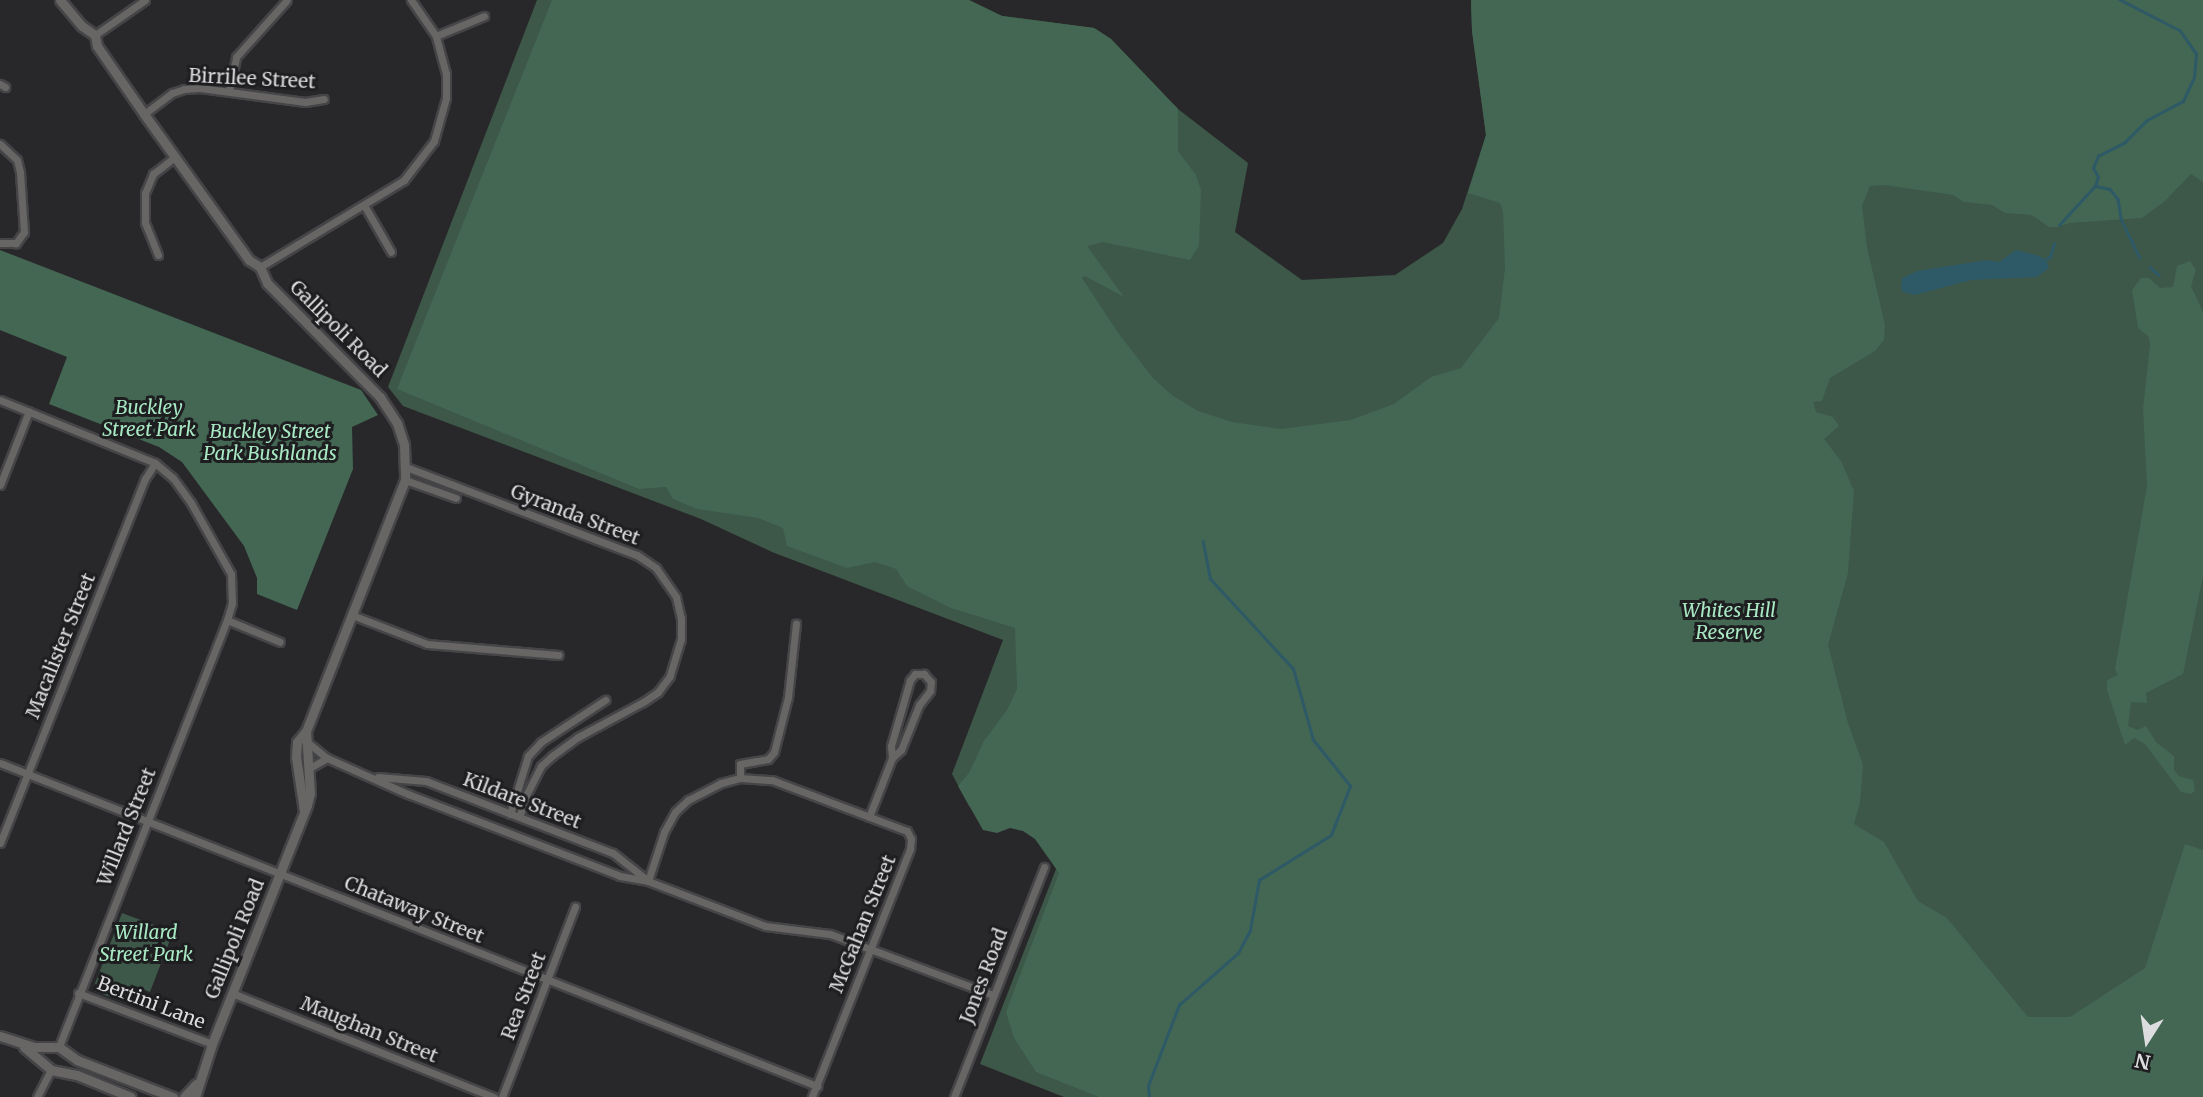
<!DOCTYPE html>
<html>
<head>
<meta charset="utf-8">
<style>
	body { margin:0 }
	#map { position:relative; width:2203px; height:1097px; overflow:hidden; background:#28282b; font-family:Merriweather,serif }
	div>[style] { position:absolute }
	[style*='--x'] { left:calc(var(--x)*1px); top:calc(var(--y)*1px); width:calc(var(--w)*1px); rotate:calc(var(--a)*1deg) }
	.green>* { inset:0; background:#3d5748 }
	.forest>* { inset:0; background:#436753 }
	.water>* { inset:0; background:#2e5966 }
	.stream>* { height:2.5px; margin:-1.25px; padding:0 1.25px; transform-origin:1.25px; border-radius:1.25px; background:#2e5966 }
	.roads { filter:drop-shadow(2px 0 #454548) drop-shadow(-2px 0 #454548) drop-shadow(0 2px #454548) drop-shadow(0 -2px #454548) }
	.minor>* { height:7px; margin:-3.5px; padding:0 3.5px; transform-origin:3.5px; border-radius:3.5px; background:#676665 }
	.tertiary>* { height:9px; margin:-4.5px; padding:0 4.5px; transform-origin:4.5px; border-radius:4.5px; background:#676665 }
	span { translate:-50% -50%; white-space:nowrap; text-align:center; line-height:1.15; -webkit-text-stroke:6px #1e1e21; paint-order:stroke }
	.street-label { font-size:19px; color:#dddddf }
	.park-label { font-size:19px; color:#a8e9c4; font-style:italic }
	.north { position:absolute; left:2112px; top:1006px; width:70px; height:70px; -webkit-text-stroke:5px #1e1e21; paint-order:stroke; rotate:192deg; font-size:19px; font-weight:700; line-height:28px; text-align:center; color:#dddddf }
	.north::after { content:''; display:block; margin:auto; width:24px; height:32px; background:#dddddf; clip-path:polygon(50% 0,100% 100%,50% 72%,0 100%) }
</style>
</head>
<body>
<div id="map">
	<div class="green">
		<div style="clip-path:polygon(537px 0,969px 0,1002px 16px,1094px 28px,1111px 39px,1178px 109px,1248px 163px,1235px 232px,1302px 280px,1395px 275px,1443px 243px,1462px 209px,1486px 135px,1472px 31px,1471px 0,2203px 0,2203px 1097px,1064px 1097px,980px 1064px,1065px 846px,969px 806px,952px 774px,1003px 640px,772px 552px,701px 519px,403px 406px,388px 387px)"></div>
		<div style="clip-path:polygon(122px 913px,173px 932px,150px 992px,135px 986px,128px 1004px,94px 991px,94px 986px)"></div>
	</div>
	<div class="forest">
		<div style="clip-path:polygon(552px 0,969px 0,1002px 16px,1094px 28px,1111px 39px,1178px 109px,1178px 151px,1196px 175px,1201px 190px,1199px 246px,1190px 260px,1103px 242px,1087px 246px,1124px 297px,1085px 276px,1082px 278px,1119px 334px,1153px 378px,1173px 396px,1198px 411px,1232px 422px,1281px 429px,1350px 420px,1394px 404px,1431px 377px,1461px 368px,1499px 318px,1505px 268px,1503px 212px,1500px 203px,1468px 193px,1486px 135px,1472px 31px,1471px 0,2203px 0,2203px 182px,2191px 174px,2165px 201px,2142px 218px,2070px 223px,2057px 227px,2049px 227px,2032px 215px,2005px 213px,1992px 205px,1964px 202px,1953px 195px,1884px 185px,1870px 186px,1862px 206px,1867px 247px,1885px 325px,1884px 340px,1875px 351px,1830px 378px,1822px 401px,1813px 402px,1816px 412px,1833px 417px,1839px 426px,1824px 439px,1841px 461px,1854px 491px,1848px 573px,1828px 645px,1848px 723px,1863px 765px,1860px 803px,1854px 824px,1884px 842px,1918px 901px,1947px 918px,2028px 1017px,2070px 1017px,2145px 968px,2185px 844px,2203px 850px,2203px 1097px,1099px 1097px,1036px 1072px,1014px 1038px,1006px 1012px,1059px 873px,1035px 839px,1023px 831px,1010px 828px,997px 833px,983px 830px,958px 786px,969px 773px,984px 741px,1007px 710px,1017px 689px,1015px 628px,951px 608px,907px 586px,896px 569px,875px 562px,847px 568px,787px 546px,783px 528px,758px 518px,697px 509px,673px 499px,666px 487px,639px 489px,397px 389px)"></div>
		<div style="clip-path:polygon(0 250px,361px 390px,378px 415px,352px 427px,353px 469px,297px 610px,257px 594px,257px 578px,244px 546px,182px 462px,159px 447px,49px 404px,67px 357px,0 330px)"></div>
		<div style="clip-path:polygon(2190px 261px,2196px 270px,2191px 286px,2203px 312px,2203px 576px,2183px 674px,2146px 693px,2147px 703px,2131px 702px,2128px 726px,2138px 730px,2146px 726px,2156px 742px,2174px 756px,2174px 770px,2179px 776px,2193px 780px,2194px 784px,2195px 791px,2191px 794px,2181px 792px,2145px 744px,2134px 738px,2125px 745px,2107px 690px,2107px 680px,2118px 675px,2115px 669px,2147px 486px,2143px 409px,2150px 345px,2149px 337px,2138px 328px,2132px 290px,2141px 278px,2149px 278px,2160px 288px,2173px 287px,2177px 266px)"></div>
	</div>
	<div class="water">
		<div style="clip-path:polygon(2016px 250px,2040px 256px,2047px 262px,2049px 268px,2037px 277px,1971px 280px,1915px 295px,1903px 292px,1901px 288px,1902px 278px,1917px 271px,1987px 260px,1999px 262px)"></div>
	</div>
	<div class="stream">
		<div style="--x:2096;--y:186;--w:14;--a:12"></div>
		<div style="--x:2110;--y:189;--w:13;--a:51"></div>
		<div style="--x:2118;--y:199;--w:20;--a:81"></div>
		<div style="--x:2121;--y:219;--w:43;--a:64"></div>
		<div style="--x:2059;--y:225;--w:53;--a:-47.3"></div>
		<div style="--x:2095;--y:186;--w:9;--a:-72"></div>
		<div style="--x:2098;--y:177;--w:10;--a:-119"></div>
		<div style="--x:2093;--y:168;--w:13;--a:-67"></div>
		<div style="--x:2098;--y:156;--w:30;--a:-27"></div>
		<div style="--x:2125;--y:142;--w:31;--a:-45"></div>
		<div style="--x:2147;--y:120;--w:41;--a:-27.8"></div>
		<div style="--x:2183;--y:101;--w:26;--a:-65"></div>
		<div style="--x:2194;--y:77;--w:23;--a:-85"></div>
		<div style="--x:2196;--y:54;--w:28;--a:-125"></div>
		<div style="--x:2180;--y:31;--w:68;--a:-152.7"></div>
		<div style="--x:2044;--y:260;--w:7;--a:-27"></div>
		<div style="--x:2050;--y:257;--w:14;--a:-73"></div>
		<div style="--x:2150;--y:267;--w:12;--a:42"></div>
		<div style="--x:1149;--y:1097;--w:11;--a:-95"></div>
		<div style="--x:1148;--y:1086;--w:87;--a:-69.1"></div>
		<div style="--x:1179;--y:1005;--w:79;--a:-41.4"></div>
		<div style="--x:1238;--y:953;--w:26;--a:-62"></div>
		<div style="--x:1250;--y:930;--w:51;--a:-79.8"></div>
		<div style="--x:1259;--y:880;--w:85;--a:-32"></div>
		<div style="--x:1331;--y:835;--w:53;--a:-68.8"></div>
		<div style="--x:1350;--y:786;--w:59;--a:-128.8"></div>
		<div style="--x:1313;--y:740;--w:74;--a:-105.7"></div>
		<div style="--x:1293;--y:669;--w:122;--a:-132.7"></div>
		<div style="--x:1210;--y:579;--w:38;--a:-101"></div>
	</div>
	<div class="roads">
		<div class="minor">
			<div style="--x:95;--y:35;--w:61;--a:-35"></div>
			<div style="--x:436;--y:36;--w:52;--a:-22.6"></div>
			<div style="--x:0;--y:84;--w:6;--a:31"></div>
			<div style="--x:229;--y:91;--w:35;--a:-78"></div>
			<div style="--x:236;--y:57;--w:76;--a:-48.2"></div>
			<div style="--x:144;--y:114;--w:35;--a:-37"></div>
			<div style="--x:172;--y:93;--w:13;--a:-18"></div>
			<div style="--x:184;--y:89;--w:16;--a:-4"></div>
			<div style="--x:200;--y:88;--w:106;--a:7.6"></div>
			<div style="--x:305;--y:102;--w:19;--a:-9"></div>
			<div style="--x:0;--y:144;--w:23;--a:43"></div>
			<div style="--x:17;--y:160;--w:12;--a:76"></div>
			<div style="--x:20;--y:172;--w:60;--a:86.2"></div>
			<div style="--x:24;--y:232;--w:14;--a:126"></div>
			<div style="--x:16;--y:243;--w:16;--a:180"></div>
			<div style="--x:364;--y:205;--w:54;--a:60.1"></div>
			<div style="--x:158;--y:255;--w:35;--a:-112"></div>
			<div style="--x:145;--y:222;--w:29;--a:-90"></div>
			<div style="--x:145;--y:193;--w:21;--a:-67"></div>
			<div style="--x:153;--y:174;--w:28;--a:-38"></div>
			<div style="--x:260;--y:267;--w:168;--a:-31.1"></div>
			<div style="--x:404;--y:180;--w:49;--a:-52.4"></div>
			<div style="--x:434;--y:141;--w:45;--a:-74.4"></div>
			<div style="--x:446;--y:98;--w:24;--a:-90"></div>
			<div style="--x:446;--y:74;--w:39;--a:-105"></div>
			<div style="--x:436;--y:36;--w:44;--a:-124.8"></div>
			<div style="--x:0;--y:400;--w:167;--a:22.1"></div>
			<div style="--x:155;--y:463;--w:23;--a:40"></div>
			<div style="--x:173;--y:478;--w:31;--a:54"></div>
			<div style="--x:191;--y:503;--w:81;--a:60.6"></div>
			<div style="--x:231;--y:574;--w:29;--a:88"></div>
			<div style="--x:232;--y:603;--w:18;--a:106"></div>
			<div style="--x:227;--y:620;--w:459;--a:111.5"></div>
			<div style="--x:406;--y:467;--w:247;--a:20.9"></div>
			<div style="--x:637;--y:555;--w:23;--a:34"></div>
			<div style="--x:656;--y:568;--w:35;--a:55"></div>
			<div style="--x:676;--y:597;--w:22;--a:77"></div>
			<div style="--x:681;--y:618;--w:21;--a:90"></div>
			<div style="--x:681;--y:639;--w:39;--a:107"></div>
			<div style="--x:670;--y:676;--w:20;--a:127"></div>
			<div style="--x:658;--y:692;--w:18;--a:146"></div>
			<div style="--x:643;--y:702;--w:74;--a:151.7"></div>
			<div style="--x:578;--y:737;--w:32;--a:144"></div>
			<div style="--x:552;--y:756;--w:15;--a:138"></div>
			<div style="--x:541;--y:766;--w:30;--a:117"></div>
			<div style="--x:527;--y:793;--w:25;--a:108"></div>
			<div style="--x:405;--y:480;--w:54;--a:19.4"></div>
			<div style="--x:0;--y:485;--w:79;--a:-68.6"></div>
			<div style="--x:352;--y:615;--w:80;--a:21.1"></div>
			<div style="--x:427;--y:644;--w:132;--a:4.8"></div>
			<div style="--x:227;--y:620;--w:57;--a:22.5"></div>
			<div style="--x:307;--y:742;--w:26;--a:39"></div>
			<div style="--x:327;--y:758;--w:89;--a:24"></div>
			<div style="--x:408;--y:794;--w:227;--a:21.1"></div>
			<div style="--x:620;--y:876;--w:28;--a:10"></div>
			<div style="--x:648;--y:881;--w:125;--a:21"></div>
			<div style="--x:765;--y:926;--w:65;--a:7"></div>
			<div style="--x:830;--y:934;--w:174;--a:20.5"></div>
			<div style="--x:0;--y:763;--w:879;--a:21.57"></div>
			<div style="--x:308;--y:769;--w:22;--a:-30"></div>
			<div style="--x:378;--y:777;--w:48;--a:4.8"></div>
			<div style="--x:426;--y:781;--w:200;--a:21.1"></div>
			<div style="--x:613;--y:853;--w:43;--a:38.5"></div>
			<div style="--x:740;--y:778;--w:14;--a:-90"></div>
			<div style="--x:740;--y:764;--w:28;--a:-10"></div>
			<div style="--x:768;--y:759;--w:9;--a:-49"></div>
			<div style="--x:774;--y:752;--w:57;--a:-75.7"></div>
			<div style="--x:788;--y:697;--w:74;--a:-83.8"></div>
			<div style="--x:510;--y:814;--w:61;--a:-72.8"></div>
			<div style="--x:528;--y:756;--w:19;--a:-47"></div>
			<div style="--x:541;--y:742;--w:77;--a:-33.3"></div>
			<div style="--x:869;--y:817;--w:63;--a:-68.7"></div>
			<div style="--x:892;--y:758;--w:12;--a:-42"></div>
			<div style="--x:901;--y:750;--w:48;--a:-68.2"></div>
			<div style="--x:919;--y:705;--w:18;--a:-52"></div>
			<div style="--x:930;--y:691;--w:9;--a:-84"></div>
			<div style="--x:931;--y:682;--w:11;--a:-131"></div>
			<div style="--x:924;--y:674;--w:9;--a:180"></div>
			<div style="--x:915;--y:674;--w:8;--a:130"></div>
			<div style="--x:910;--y:680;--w:69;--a:106.1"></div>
			<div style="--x:891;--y:746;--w:12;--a:85"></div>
			<div style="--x:0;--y:843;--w:392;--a:-68.3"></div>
			<div style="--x:145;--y:479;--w:19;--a:-58"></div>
			<div style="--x:648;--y:881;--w:52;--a:-71.9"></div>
			<div style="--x:664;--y:832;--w:23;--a:-61"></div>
			<div style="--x:675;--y:812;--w:18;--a:-43"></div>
			<div style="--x:688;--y:800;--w:37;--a:-27"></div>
			<div style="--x:721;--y:783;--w:20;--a:-15"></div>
			<div style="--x:740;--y:778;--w:32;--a:4"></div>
			<div style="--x:772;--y:780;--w:144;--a:20.7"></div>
			<div style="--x:907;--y:831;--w:9;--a:63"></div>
			<div style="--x:911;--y:839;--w:10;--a:96"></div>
			<div style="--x:910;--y:849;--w:267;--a:111.6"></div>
			<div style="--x:78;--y:993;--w:143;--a:20.8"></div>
			<div style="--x:232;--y:993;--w:282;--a:21.7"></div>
			<div style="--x:37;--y:1097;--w:30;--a:-63"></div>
			<div style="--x:502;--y:1097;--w:204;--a:-69"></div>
			<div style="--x:954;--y:1097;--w:247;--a:-68.6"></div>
		</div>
		<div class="tertiary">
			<div style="--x:60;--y:0;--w:34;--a:50"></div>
			<div style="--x:82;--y:26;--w:16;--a:35"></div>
			<div style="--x:95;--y:35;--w:11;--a:80"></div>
			<div style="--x:97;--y:46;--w:83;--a:55.3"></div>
			<div style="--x:144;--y:114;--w:180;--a:54.3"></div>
			<div style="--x:249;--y:260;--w:13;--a:32"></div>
			<div style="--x:260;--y:267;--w:17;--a:66"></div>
			<div style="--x:267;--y:283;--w:161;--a:45.3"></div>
			<div style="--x:380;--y:397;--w:31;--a:57"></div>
			<div style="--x:397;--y:423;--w:23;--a:72"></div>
			<div style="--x:404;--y:445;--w:35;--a:88"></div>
			<div style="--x:405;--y:480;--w:270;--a:111.5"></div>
			<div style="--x:306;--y:731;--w:14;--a:129"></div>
			<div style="--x:297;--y:742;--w:15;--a:94"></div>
			<div style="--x:296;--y:757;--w:55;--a:81.6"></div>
			<div style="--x:0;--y:1036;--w:35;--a:18"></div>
			<div style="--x:33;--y:1047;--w:26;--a:0"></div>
			<div style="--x:59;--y:1047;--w:22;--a:36"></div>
			<div style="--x:77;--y:1060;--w:103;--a:21.1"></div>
			<div style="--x:24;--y:1047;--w:35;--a:40"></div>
			<div style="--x:51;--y:1070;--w:26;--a:11"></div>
			<div style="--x:77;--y:1075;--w:58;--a:22.2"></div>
			<div style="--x:184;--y:1097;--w:18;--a:-47"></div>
			<div style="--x:195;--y:1097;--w:56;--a:-72.2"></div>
			<div style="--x:212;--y:1044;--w:257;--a:-68.3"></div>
			<div style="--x:307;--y:805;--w:12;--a:-76"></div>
			<div style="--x:310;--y:793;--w:62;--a:-93.7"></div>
		</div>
	</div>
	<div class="street-label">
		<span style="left:252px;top:79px;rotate:3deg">Birrilee Street</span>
		<span style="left:338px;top:329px;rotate:45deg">Gallipoli Road</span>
		<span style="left:575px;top:515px;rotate:21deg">Gyranda Street</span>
		<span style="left:61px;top:646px;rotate:-68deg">Macalister Street</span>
		<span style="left:522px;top:801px;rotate:21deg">Kildare Street</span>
		<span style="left:127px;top:827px;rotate:-68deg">Willard Street</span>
		<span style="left:414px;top:910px;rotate:22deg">Chataway Street</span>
		<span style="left:863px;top:924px;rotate:-68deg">McGahan Street</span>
		<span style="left:235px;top:939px;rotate:-68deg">Gallipoli Road</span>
		<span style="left:984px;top:976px;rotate:-69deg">Jones Road</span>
		<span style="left:524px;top:996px;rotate:-69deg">Rea Street</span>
		<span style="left:151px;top:1003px;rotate:21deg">Bertini Lane</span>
		<span style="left:369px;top:1030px;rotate:22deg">Maughan Street</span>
	</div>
	<div class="park-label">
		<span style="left:149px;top:419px">Buckley<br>Street Park</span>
		<span style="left:270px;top:443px">Buckley Street<br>Park Bushlands</span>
		<span style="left:1729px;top:622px">Whites Hill<br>Reserve</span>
		<span style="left:146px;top:944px">Willard<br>Street Park</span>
	</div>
	<div class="north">N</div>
</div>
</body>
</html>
